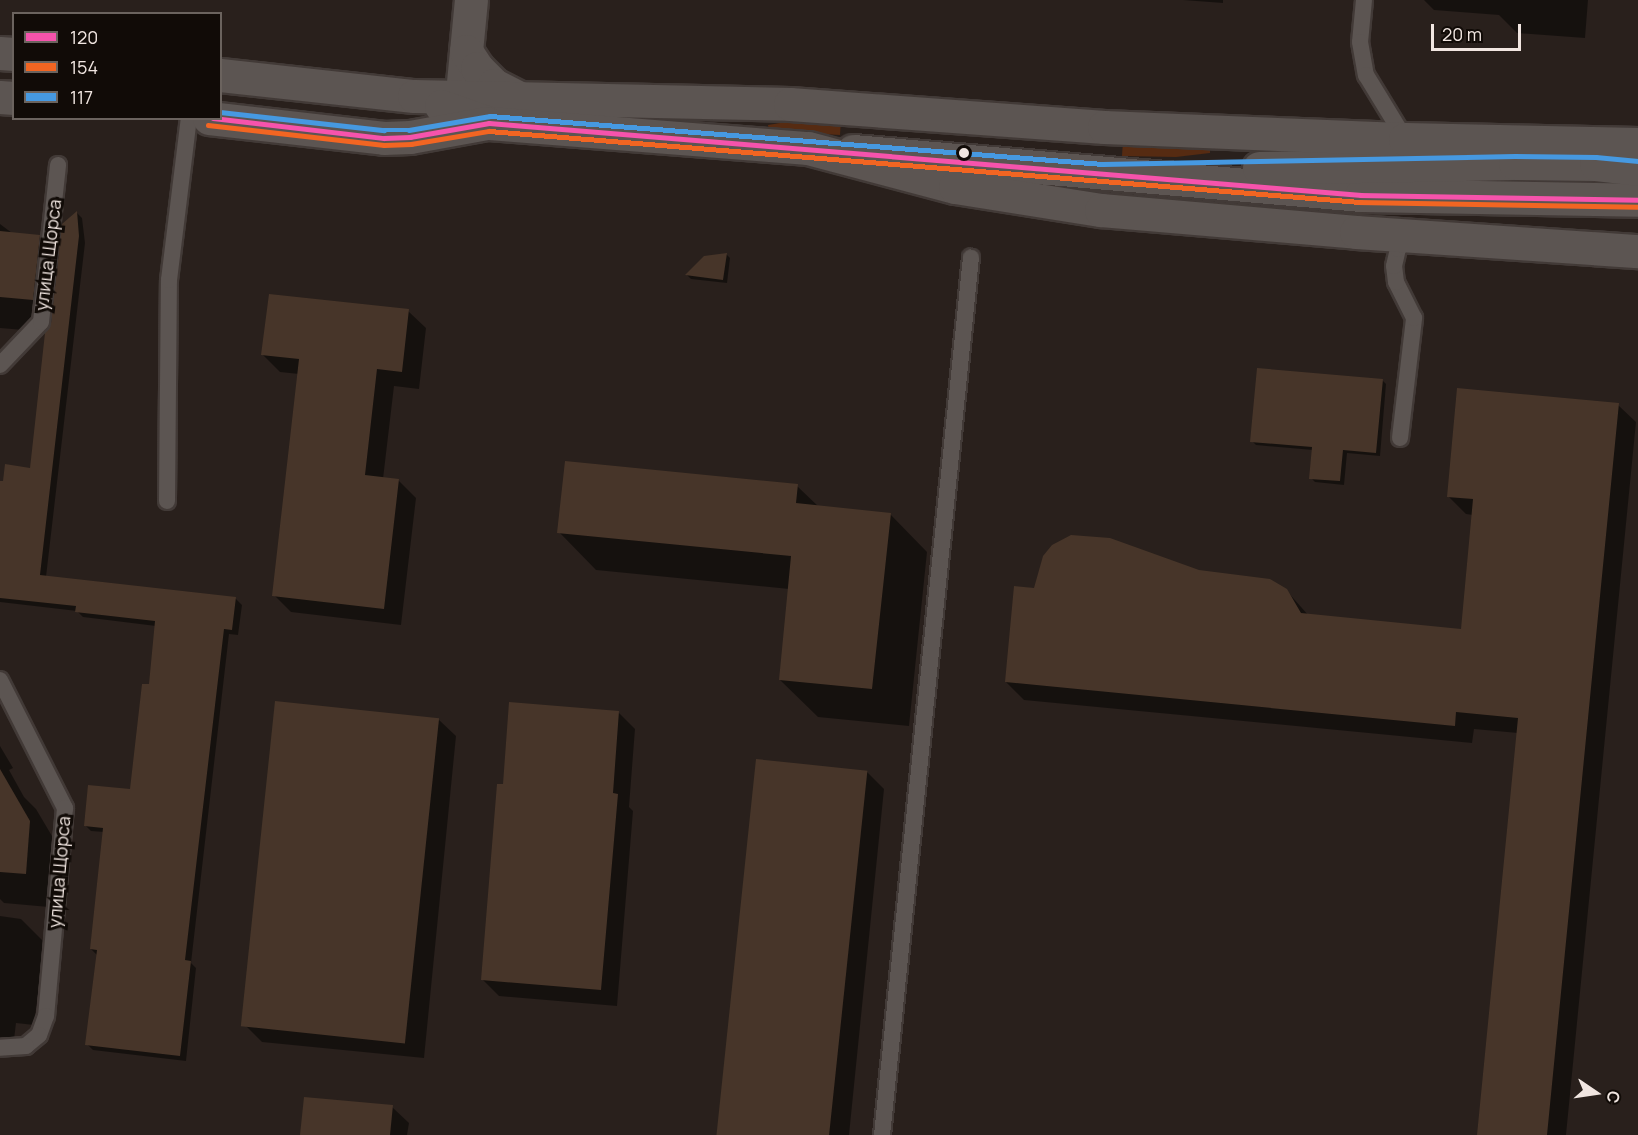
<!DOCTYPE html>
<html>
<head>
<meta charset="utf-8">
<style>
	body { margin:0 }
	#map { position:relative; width:1638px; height:1135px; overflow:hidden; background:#29201c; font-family:Manrope,sans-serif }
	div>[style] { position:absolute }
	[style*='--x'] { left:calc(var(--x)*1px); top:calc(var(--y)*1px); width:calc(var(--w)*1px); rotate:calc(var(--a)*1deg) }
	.green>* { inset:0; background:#562b12 }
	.shadow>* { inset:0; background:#0007 }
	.building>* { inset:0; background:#473529; transform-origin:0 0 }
	.roads { filter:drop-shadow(2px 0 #423a37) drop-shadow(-2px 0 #423a37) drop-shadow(0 2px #423a37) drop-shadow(0 -2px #423a37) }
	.lane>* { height:16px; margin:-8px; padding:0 8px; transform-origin:8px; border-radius:8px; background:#5c5552 }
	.street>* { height:33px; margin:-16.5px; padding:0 16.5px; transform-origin:16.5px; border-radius:16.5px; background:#5c5552 }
	.secondary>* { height:33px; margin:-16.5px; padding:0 16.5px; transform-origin:16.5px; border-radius:16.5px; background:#5c5552 }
	.bus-1>* { height:4.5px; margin:-2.25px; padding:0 2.25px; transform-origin:2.25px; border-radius:2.25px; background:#f653ac }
	.bus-2>* { height:4.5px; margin:-2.25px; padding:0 2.25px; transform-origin:2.25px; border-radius:2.25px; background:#f26522 }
	.bus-3>* { height:4.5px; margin:-2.25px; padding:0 2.25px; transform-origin:2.25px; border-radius:2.25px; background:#4699e1 }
	.dots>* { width:16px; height:16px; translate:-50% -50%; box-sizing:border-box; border:3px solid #110b07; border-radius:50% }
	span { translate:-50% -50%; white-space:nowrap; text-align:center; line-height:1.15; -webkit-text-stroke:6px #110b07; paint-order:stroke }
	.street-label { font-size:18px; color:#f1e6e1 }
	.legend { position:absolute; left:12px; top:12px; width:210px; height:108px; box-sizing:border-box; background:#110b07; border:2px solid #6b635e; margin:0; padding:8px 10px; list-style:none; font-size:18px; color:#f1e6e1 }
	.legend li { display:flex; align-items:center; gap:12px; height:30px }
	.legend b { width:30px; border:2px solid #6b635e }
	.north { position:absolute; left:1566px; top:1063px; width:60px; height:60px; -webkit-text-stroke:4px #110b07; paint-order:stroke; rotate:103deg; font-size:16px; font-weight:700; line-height:24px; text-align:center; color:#f1e6e1 }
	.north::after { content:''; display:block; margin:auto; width:21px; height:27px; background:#f1e6e1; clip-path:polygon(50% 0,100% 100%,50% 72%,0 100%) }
	.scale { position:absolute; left:1431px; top:24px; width:90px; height:27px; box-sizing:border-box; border:3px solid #f1e6e1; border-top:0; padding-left:8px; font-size:18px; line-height:21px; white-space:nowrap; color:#f1e6e1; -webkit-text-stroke:4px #110b07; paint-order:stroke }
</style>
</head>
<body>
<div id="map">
	<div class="green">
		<div style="clip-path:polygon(798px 120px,841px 120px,840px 135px,769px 131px,768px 125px)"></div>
		<div style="clip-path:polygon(1123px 141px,1210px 147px,1210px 153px,1176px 157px,1122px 156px)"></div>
	</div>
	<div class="shadow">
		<div style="clip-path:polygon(1183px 0,1223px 0,1223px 3px)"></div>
		<div style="clip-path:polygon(1424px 0,1588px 0,1585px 38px,1517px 33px,1499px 15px,1434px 10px)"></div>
		<div style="clip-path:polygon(77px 213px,82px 218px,85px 243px,46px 577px,236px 599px,242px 605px,238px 635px,229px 634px,191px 963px,196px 968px,186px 1061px,93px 1050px,87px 1044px,97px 955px,91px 949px,104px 832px,91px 831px,85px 825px,132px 791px,150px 686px,156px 626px,83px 617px,77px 611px,0 602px,0 482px,4px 483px,31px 469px,47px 332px,0 328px,0 224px,12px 233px,39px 236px,60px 257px)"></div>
		<div style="clip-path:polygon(726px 254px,730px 258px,727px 283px,691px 279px,687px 275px)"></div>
		<div style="clip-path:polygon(408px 311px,426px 328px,419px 389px,394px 386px,383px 479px,398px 480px,416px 498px,401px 625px,291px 612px,274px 595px,299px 374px,280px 372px,263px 355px)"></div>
		<div style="clip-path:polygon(1382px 380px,1386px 384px,1380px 456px,1347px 453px,1344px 485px,1315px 482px,1311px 478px,1313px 450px,1256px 445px,1252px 441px)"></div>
		<div style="clip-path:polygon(1618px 405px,1636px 422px,1566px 1135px,1479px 1135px,1518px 733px,1474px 729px,1472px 743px,1024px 700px,1006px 682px,1035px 589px,1198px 572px,1286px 590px,1309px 616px,1462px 630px,1473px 515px,1466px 514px,1448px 496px)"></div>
		<div style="clip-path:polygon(797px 486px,819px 507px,890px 514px,927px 552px,909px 726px,818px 717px,780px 680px,789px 589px,596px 570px,559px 532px)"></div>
		<div style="clip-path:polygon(619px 713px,635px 729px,629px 807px,633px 811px,617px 1006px,499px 996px,483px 980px,504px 786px)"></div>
		<div style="clip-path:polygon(438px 719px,456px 736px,424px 1058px,262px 1042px,245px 1025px)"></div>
		<div style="clip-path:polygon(0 746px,13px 768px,9px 770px,24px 797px,36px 809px,65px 858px,60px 908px,4px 903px,0 899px)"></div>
		<div style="clip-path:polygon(867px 772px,884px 789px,849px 1135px,720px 1135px)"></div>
		<div style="clip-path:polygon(0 916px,21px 919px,56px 954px,52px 988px,39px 986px,34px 1025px,16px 1023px,13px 1048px,0 1047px)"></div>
		<div style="clip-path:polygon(392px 1107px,409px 1123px,407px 1135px,302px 1135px)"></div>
	</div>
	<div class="building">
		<div style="clip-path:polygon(77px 211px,79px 236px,40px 575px,236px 597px,232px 630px,224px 629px,185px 960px,191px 961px,180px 1056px,85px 1045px,97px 950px,90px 949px,103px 828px,84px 826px,88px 785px,130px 789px,142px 684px,149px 684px,155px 621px,75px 612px,76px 606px,0 598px,0 481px,3px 481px,5px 464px,30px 468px,45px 333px,51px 323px,62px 224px)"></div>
		<div style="clip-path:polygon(0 231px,40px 235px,33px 300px,0 297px)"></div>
		<div style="clip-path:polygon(727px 253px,723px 280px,685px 275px,704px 256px)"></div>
		<div style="clip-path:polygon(269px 294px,409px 309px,402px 372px,377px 369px,365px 475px,399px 479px,384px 609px,272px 596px,299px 359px,261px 355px)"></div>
		<div style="clip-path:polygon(1257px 368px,1383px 379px,1376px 453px,1343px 450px,1340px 481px,1309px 479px,1312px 447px,1250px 442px)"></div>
		<div style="clip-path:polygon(1457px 388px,1619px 403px,1547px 1135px,1477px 1135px,1518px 718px,1456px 712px,1455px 726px,1005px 682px,1014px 586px,1034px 588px,1043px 556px,1052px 545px,1071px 535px,1110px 538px,1199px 570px,1270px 579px,1287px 589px,1301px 613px,1461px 629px,1473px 499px,1447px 497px)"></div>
		<div style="clip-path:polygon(565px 461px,798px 484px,796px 503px,891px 513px,872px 689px,779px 680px,791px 556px,557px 533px)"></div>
		<div style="left:275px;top:701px;width:165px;height:327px;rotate:6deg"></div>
		<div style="clip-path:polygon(509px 702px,619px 711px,613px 793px,618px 794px,601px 990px,481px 980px,497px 784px,503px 784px)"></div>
		<div style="left:756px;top:759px;width:112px;height:378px;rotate:6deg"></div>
		<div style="clip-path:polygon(0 769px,30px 821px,26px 874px,0 872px)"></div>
		<div style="clip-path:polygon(304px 1097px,393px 1105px,390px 1135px,300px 1135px)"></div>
	</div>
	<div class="roads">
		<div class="lane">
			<div style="--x:1364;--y:0;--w:42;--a:95.4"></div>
			<div style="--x:1360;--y:42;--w:34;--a:80"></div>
			<div style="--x:1366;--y:75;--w:75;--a:58.6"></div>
			<div style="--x:0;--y:365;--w:59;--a:-46.4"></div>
			<div style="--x:41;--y:322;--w:158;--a:-83.8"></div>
			<div style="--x:1400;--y:438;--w:121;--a:-83.3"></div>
			<div style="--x:1414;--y:318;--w:40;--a:-116.6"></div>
			<div style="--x:1396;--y:282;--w:16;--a:-97"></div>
			<div style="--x:1394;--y:266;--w:17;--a:-77"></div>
			<div style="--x:1398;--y:249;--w:18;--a:-52"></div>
			<div style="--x:167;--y:501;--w:221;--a:-89.5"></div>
			<div style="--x:169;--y:280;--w:163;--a:-83"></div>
			<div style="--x:0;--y:680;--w:144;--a:63.1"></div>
			<div style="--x:65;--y:808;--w:209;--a:95.2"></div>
			<div style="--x:46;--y:1016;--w:20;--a:110"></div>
			<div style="--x:39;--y:1035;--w:17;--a:140"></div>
			<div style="--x:26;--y:1046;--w:26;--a:176"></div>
			<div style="--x:882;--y:1135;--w:882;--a:-84.21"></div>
		</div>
		<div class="street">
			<div style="--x:459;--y:124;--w:125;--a:-84.5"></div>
			<div style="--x:853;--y:151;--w:510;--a:4.95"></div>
			<div style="--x:1361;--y:195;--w:277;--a:1"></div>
			<div style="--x:1259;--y:168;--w:256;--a:-1.1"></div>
			<div style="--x:1515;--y:163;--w:81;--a:0.7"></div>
			<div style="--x:1596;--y:164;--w:42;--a:6.8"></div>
		</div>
		<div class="secondary">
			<div style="--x:466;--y:51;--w:20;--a:57"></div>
			<div style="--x:477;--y:68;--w:24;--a:45"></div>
			<div style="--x:494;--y:85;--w:28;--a:27"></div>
			<div style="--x:0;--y:53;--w:14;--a:4"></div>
			<div style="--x:220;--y:75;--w:195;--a:6.2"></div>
			<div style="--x:414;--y:96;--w:376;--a:1.2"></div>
			<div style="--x:790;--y:104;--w:315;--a:4.2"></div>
			<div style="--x:1104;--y:127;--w:301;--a:2.3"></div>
			<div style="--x:1405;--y:139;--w:233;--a:1.2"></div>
			<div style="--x:0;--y:97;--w:14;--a:4"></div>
			<div style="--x:441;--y:106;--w:51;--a:19.5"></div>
			<div style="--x:489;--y:123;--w:320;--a:4.5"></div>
			<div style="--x:808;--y:148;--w:152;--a:14.9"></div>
			<div style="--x:955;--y:187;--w:148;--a:9"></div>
			<div style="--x:1101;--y:210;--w:256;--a:4.9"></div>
			<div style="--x:1356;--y:232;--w:283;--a:3.9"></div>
			<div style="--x:209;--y:118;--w:176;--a:6.5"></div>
			<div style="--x:384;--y:138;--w:26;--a:-2"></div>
			<div style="--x:410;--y:137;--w:78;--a:-10.3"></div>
		</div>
	</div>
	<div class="bus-1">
		<div style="--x:213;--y:118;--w:172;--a:6.7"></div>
		<div style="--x:384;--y:138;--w:26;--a:-2"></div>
		<div style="--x:410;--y:137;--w:80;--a:-10"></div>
		<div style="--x:489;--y:123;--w:875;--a:4.72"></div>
		<div style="--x:1361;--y:195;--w:277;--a:1"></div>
	</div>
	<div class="bus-2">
		<div style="--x:208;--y:125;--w:177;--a:6.5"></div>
		<div style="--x:384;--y:145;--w:27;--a:-2"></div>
		<div style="--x:411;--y:144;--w:79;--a:-9.5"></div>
		<div style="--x:489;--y:131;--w:874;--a:4.66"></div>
		<div style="--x:1360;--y:202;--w:278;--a:1"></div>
	</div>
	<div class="bus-3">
		<div style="--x:220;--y:112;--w:165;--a:6.3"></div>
		<div style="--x:384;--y:130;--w:25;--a:0"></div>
		<div style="--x:409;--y:130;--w:82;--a:-9.8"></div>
		<div style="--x:490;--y:116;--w:615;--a:4.48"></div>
		<div style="--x:1103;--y:164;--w:412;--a:-1.1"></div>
		<div style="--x:1515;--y:156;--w:81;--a:0.7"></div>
		<div style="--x:1596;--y:157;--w:42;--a:5.4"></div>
	</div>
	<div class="dots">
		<div style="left:964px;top:153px;background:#f1e6e1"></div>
	</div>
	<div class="street-label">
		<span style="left:48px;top:255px;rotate:-83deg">улица Щорса</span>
		<span style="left:59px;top:872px;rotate:-85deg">улица Щорса</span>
	</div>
	<ul class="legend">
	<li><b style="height:8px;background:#f653ac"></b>120</li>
	<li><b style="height:8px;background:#f26522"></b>154</li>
	<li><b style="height:8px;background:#4699e1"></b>117</li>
	</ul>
	<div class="north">С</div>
	<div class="scale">20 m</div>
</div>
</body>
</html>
